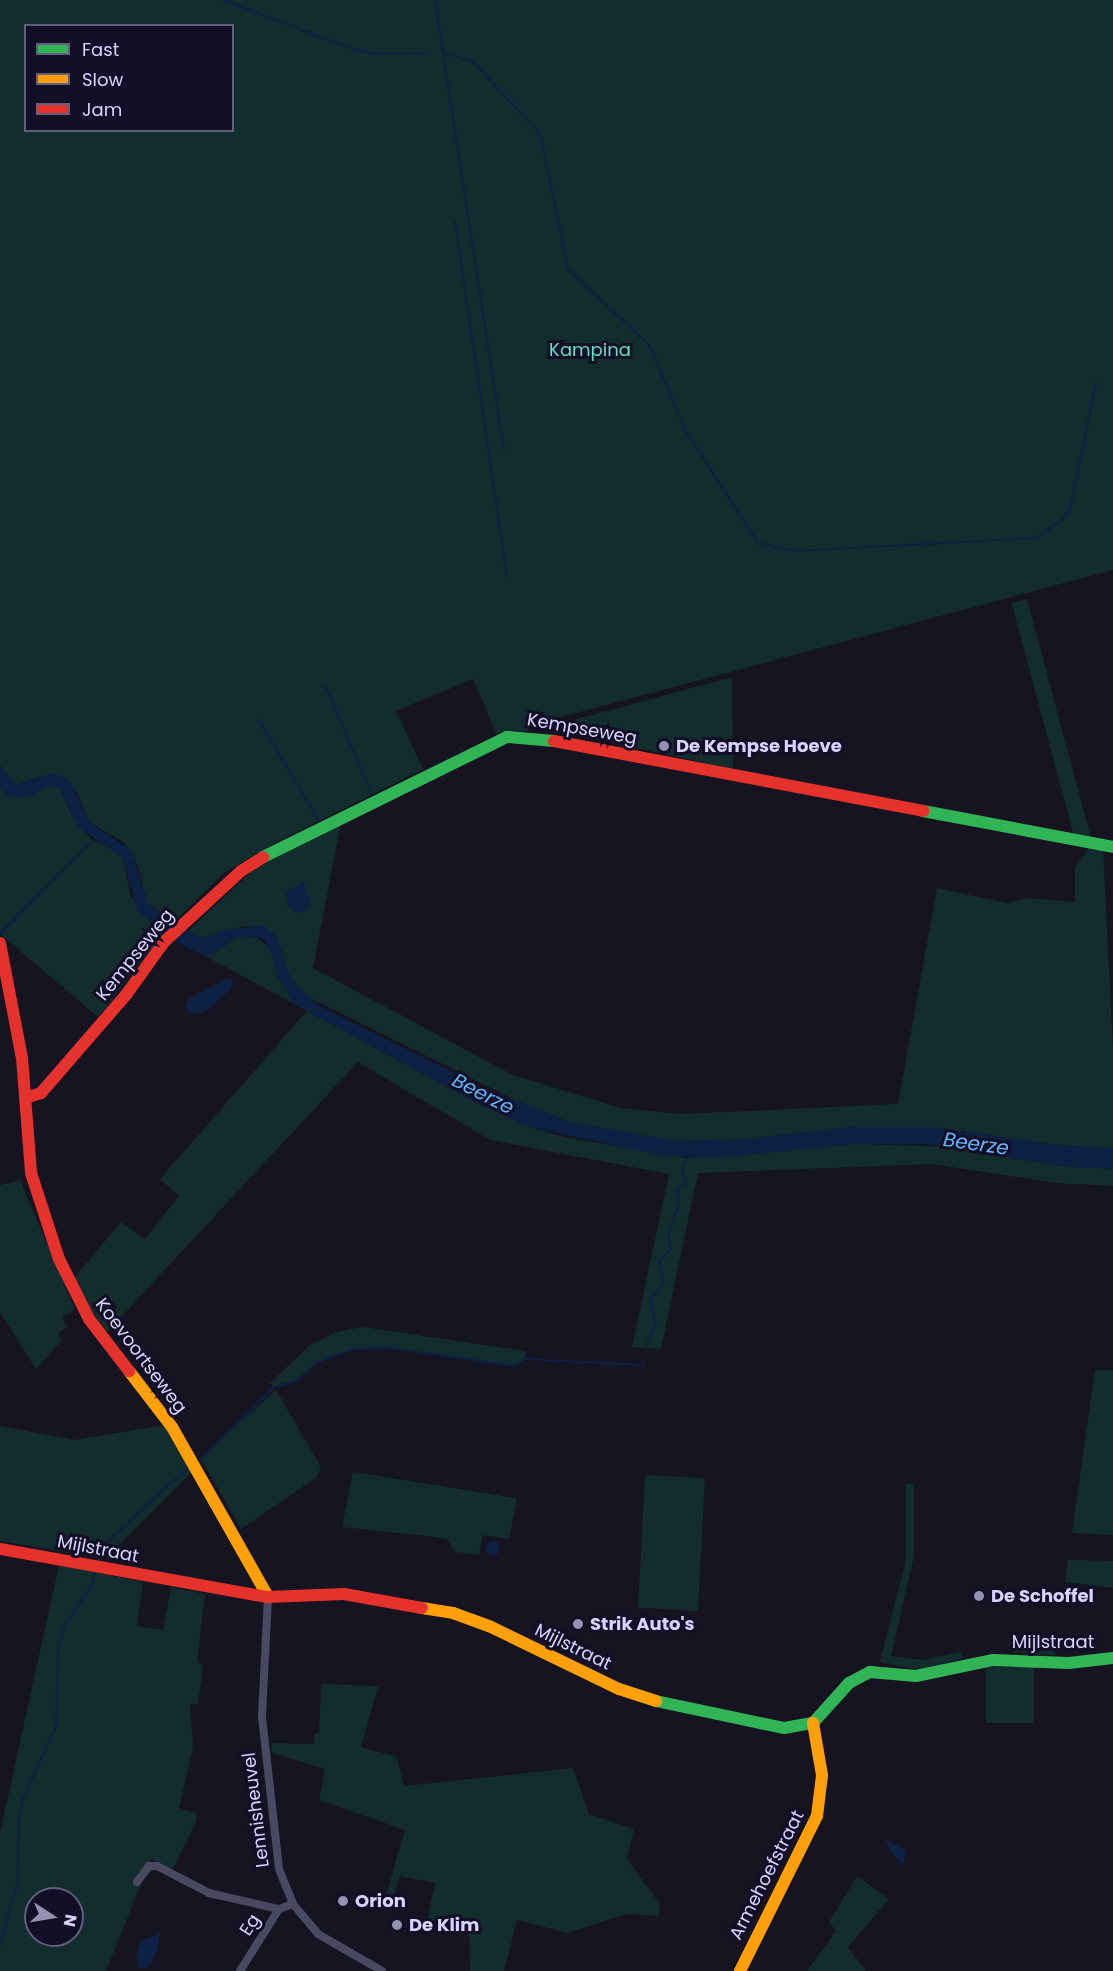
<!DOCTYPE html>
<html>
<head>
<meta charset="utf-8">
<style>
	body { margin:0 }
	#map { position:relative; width:1113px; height:1971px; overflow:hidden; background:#161421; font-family:Poppins,sans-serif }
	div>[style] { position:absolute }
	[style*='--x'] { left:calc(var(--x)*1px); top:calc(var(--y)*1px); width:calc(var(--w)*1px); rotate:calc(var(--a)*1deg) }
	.green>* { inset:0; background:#132c2d; transform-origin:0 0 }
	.water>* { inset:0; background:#0d2144 }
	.round { border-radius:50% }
	.stream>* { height:2px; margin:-1px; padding:0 1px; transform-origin:1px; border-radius:1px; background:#0d2144 }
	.street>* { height:8px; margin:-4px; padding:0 4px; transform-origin:4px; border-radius:4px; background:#4a4962 }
	.fast>* { height:12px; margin:-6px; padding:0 6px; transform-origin:6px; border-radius:6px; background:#30b455 }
	.slow>* { height:12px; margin:-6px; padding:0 6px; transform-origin:6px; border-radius:6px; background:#ff9f0a }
	.jam>* { height:12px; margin:-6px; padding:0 6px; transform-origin:6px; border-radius:6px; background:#e5322d }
	.dots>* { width:16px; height:16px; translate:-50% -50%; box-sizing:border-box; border:3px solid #130f26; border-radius:50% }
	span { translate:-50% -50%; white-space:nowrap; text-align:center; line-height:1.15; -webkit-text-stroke:6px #130f26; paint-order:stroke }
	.park-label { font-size:18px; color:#5fe0c0 }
	.street-label { font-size:18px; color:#d9d4ff }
	.poi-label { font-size:18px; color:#d9d4ff; font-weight:700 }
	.left { translate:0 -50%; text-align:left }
	.water-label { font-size:20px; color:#62b6ff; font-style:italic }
	.legend { position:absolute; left:24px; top:24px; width:210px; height:108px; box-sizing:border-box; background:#130f26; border:2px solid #625e7d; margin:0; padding:8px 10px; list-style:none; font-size:18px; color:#d9d4ff }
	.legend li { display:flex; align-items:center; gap:12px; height:30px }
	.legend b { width:30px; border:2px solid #625e7d }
	.north { position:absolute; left:24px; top:1887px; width:60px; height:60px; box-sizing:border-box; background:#130f26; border:2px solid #625e7d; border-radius:50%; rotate:102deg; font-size:16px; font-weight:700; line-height:24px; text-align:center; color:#d9d4ff }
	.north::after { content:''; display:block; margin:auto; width:21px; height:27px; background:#9591b1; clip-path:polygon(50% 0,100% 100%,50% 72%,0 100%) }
</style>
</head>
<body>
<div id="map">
	<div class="green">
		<div style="clip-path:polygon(evenodd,0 0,1113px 0,1113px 570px,531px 725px,528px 731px,496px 733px,473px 679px,396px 711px,423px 769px,273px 844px,224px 873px,174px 922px,147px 903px,138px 866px,123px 842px,89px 822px,76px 790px,39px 777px,16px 785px,0 765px,0 0,26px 26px,232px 26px,232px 130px,26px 130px,26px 26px)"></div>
		<div style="left:1027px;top:599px;width:245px;height:16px;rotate:75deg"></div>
		<div style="clip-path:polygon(732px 677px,733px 769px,552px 730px,559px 724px)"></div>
		<div style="clip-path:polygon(51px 786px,60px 788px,71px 814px,92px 840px,115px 849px,123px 858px,131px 897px,166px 931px,98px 1017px,0 934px,0 787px,6px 795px,25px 798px)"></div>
		<div style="clip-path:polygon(341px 823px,313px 968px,513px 1075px,621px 1108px,680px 1114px,898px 1104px,937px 888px,1007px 903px,1028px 898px,1075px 902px,1075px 867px,1090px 847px,1103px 849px,1113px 1047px,1113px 1148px,1056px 1145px,934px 1127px,853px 1127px,745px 1139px,677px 1141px,572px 1123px,523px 1104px,304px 995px,288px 973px,277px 937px,245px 926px,203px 938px,187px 932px,254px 869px)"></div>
		<div style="clip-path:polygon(254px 936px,270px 948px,277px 975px,294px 1004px,203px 955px,216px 952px,236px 937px)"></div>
		<div style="clip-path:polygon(307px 1011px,475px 1102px,530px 1127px,564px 1137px,686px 1158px,857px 1144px,954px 1147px,1061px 1166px,1113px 1169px,1113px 1186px,1056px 1183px,932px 1164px,698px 1173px,661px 1349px,632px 1347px,669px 1174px,490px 1140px,358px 1062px,107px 1332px,84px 1301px,74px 1278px,121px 1222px,145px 1239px,179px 1196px,160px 1179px)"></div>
		<div style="clip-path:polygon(20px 1180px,75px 1309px,62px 1317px,67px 1326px,58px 1333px,62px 1340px,36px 1369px,0 1312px,0 1185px)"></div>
		<div style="clip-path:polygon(363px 1327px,526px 1351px,525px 1359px,515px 1366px,390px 1348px,353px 1349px,318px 1362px,296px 1381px,274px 1387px,270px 1383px,309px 1346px,336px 1332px)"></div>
		<div style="clip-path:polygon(1095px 1370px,1113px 1370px,1113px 1535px,1072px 1533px)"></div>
		<div style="clip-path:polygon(276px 1390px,321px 1467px,316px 1478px,241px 1529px,200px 1458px)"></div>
		<div style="clip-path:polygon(165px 1425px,193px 1471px,105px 1559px,0 1541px,0 1426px,75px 1440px)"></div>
		<div style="clip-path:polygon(353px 1472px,517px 1498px,509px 1539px,483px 1535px,479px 1555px,455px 1552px,447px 1539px,435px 1537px,342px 1527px)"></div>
		<div style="left:645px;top:1475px;width:60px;height:133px;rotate:3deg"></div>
		<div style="clip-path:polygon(906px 1484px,914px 1484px,914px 1556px,891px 1656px,922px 1660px,961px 1652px,964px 1658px,919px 1670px,880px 1662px,906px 1560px)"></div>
		<div style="clip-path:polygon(1068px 1560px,1113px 1561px,1113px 1588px,1065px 1582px)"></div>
		<div style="clip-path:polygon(evenodd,59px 1565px,143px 1582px,137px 1626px,163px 1630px,171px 1587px,205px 1594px,197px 1662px,203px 1665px,198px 1704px,190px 1704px,193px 1747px,179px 1808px,196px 1813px,197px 1820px,172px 1871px,151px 1859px,106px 1971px,0 1971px,0 1833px,59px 1565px,36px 1899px,72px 1899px,72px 1935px,36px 1935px,36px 1899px)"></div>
		<div style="left:1014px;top:1644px;width:42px;height:9px;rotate:3deg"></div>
		<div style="left:986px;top:1667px;width:48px;height:56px"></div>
		<div style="clip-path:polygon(321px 1684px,378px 1686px,361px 1747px,397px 1757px,404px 1786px,573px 1768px,589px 1814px,634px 1829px,627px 1859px,660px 1904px,659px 1916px,627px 1914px,567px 1933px,517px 1920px,504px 1971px,470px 1971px,469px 1935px,427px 1921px,435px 1883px,400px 1876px,391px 1904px,385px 1899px,405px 1830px,319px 1800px,325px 1769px,272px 1753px,271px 1743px,314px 1744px,315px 1734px,319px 1733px)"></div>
		<div style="clip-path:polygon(857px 1876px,889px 1899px,848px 1947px,866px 1971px,807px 1971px,836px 1931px,829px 1922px)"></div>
	</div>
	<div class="water">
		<div style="clip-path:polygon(0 765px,16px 785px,50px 774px,63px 776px,71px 783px,89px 822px,132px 851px,147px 903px,176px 926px,203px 938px,229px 929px,264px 926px,277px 937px,288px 973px,298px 987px,320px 1006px,483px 1087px,572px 1123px,677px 1141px,745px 1139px,853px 1127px,934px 1127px,1056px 1145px,1113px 1148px,1113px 1169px,1061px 1166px,925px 1144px,857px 1144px,714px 1158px,664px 1156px,530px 1127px,475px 1102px,294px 1004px,277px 975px,270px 948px,262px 938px,236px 937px,216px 952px,203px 955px,182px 945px,138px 911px,123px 858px,78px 827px,60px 788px,51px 786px,25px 798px,6px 795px,0 787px)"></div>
		<div style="clip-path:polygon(303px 882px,311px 903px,308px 910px,298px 913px,288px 908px,286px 892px)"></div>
		<div style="clip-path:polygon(228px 978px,233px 980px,230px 989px,209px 1009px,194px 1015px,187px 1011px,185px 1005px,191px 997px)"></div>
		<div class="round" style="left:486px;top:1541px;width:14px;height:14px"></div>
		<div style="clip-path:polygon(886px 1839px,906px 1851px,903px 1865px,889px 1850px)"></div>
		<div style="clip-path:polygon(160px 1933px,157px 1953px,148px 1967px,139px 1969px,136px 1956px,141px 1941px)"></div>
	</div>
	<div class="stream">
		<div style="--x:223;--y:0;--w:136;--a:20.7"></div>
		<div style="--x:350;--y:48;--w:26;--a:13"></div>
		<div style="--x:375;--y:54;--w:54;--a:-1.1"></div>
		<div style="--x:435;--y:0;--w:455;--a:81.3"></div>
		<div style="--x:442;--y:52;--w:31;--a:17"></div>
		<div style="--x:472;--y:61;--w:93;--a:46.7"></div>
		<div style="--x:536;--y:129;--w:9;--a:58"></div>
		<div style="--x:541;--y:137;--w:135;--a:78.4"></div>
		<div style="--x:568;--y:269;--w:112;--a:43.2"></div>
		<div style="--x:650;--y:346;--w:91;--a:67.4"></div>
		<div style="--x:685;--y:430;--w:135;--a:57.1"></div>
		<div style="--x:758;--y:543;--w:38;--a:12"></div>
		<div style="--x:795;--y:551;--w:242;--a:-3.1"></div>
		<div style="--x:1037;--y:538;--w:31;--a:-36"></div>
		<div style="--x:1062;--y:520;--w:14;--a:-54"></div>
		<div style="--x:1070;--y:509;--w:129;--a:-78.3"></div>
		<div style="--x:455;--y:221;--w:359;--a:81.7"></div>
		<div style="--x:325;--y:685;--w:119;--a:66.7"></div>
		<div style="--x:258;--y:719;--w:119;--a:59.1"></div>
		<div style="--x:0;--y:934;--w:132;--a:-45.3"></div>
		<div style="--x:646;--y:1346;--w:23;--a:-65"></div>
		<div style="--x:656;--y:1325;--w:26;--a:-103"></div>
		<div style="--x:650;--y:1300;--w:23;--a:-52"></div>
		<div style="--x:664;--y:1282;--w:21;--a:-104"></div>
		<div style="--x:659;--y:1262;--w:18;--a:-47"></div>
		<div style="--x:671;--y:1249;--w:13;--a:-103"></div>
		<div style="--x:668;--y:1236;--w:36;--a:-72"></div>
		<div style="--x:679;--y:1202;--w:11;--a:-105"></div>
		<div style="--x:676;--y:1191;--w:12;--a:-35"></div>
		<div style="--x:686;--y:1184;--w:16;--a:-105"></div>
		<div style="--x:682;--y:1169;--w:13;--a:-61"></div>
		<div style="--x:200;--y:1460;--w:104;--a:-44.6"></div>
		<div style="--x:274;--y:1387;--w:23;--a:-15"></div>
		<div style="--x:296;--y:1381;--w:29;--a:-41"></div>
		<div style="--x:318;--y:1362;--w:37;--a:-20"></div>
		<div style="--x:353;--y:1349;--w:37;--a:-2"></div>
		<div style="--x:390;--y:1348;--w:126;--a:8.2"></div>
		<div style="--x:515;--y:1366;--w:12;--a:-35"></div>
		<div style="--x:525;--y:1359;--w:118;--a:2.9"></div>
		<div style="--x:643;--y:1365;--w:4;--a:-76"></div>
		<div style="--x:98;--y:1560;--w:15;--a:-70"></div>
		<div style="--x:103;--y:1546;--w:116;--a:-42.9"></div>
		<div style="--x:0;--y:1945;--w:66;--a:-74.1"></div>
		<div style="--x:18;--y:1882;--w:64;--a:-89.1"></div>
		<div style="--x:19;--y:1818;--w:17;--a:-80"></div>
		<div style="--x:22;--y:1801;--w:82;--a:-65.6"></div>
		<div style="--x:56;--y:1726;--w:79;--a:-88.5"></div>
		<div style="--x:58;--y:1647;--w:23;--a:-72"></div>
		<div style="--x:65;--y:1625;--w:46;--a:-55.6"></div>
		<div style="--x:91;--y:1587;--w:14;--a:-73"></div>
	</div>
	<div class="street">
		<div style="--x:268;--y:1597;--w:120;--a:92.9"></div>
		<div style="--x:262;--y:1717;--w:153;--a:83.6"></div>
		<div style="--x:279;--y:1869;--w:38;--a:68"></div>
		<div style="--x:293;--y:1904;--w:39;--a:50"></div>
		<div style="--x:318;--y:1934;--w:74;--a:30"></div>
		<div style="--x:137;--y:1882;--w:20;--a:-53"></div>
		<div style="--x:149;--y:1866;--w:8;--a:0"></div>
		<div style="--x:157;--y:1866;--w:59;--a:27.4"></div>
		<div style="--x:209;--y:1893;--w:72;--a:12.9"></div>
		<div style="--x:240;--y:1971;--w:73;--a:-57.8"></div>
		<div style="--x:279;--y:1909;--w:15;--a:-20"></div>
	</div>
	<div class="fast">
		<div style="--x:923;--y:811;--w:193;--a:10.7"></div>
		<div style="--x:263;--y:857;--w:272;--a:-26.2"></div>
		<div style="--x:507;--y:737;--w:47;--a:4.9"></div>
		<div style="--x:656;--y:1701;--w:131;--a:11.9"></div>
		<div style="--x:784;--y:1728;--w:29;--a:-10"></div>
		<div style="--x:813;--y:1723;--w:54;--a:-48"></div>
		<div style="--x:849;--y:1683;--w:24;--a:-28"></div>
		<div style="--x:870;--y:1672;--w:46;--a:5"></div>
		<div style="--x:916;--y:1676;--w:79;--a:-11.7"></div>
		<div style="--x:993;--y:1660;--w:76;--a:2.3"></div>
		<div style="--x:1069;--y:1663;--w:44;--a:-6.5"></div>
	</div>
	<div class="slow">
		<div style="--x:129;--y:1371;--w:71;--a:52.5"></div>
		<div style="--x:172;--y:1427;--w:195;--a:60.5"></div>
		<div style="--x:422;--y:1608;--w:31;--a:9"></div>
		<div style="--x:453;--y:1613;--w:38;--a:20"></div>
		<div style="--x:489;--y:1626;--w:144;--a:25.9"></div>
		<div style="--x:619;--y:1689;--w:39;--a:18"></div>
		<div style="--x:740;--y:1971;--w:173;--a:-63.6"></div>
		<div style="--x:817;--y:1816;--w:41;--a:-83"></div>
		<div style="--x:822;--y:1775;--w:53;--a:-99.8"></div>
	</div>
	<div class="jam">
		<div style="--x:554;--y:741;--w:376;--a:10.7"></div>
		<div style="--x:0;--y:943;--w:117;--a:79.2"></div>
		<div style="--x:22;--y:1058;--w:115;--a:85.5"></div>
		<div style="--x:31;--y:1173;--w:90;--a:72"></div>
		<div style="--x:59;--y:1259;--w:67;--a:63.4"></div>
		<div style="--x:89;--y:1319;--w:66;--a:52.4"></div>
		<div style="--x:25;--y:1098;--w:17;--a:-17"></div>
		<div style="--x:41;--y:1093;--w:130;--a:-49.1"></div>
		<div style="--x:126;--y:995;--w:65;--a:-54.4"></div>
		<div style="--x:164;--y:942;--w:105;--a:-42.7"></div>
		<div style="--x:241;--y:871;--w:26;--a:-32"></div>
		<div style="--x:0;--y:1549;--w:272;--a:10.2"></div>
		<div style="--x:268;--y:1597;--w:76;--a:-2.3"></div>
		<div style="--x:344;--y:1594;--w:79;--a:10.2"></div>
	</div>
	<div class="dots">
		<div style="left:664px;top:746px;background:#9591b1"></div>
		<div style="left:979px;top:1596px;background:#9591b1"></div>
		<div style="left:578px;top:1624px;background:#9591b1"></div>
		<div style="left:343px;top:1901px;background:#9591b1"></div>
		<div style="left:397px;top:1925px;background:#9591b1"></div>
	</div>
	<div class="park-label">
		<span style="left:590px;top:350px">Kampina</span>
	</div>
	<div class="street-label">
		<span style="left:582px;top:729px;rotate:10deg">Kempseweg</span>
		<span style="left:135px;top:955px;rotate:-51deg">Kempseweg</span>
		<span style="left:141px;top:1356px;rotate:53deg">Koevoortseweg</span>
		<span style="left:98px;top:1549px;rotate:11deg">Mijlstraat</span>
		<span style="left:1053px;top:1642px">Mijlstraat</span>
		<span style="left:573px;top:1647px;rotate:26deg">Mijlstraat</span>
		<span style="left:256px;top:1810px;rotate:-97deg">Lennisheuvel</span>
		<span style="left:767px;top:1875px;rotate:-63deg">Armehoefstraat</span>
		<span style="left:250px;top:1925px;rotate:-57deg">Eg</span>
	</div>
	<div class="poi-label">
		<span class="left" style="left:676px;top:746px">De Kempse Hoeve</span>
		<span class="left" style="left:991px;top:1596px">De Schoffel</span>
		<span class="left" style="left:590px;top:1624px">Strik Auto's</span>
		<span class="left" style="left:355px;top:1901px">Orion</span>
		<span class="left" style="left:409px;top:1925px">De Klim</span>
	</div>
	<div class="water-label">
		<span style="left:483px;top:1094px;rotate:27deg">Beerze</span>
		<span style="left:976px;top:1144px;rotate:8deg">Beerze</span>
	</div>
	<ul class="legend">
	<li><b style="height:8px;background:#30b455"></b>Fast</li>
	<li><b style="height:8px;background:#ff9f0a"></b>Slow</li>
	<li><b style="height:8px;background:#e5322d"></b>Jam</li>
	</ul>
	<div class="north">N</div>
</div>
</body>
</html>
